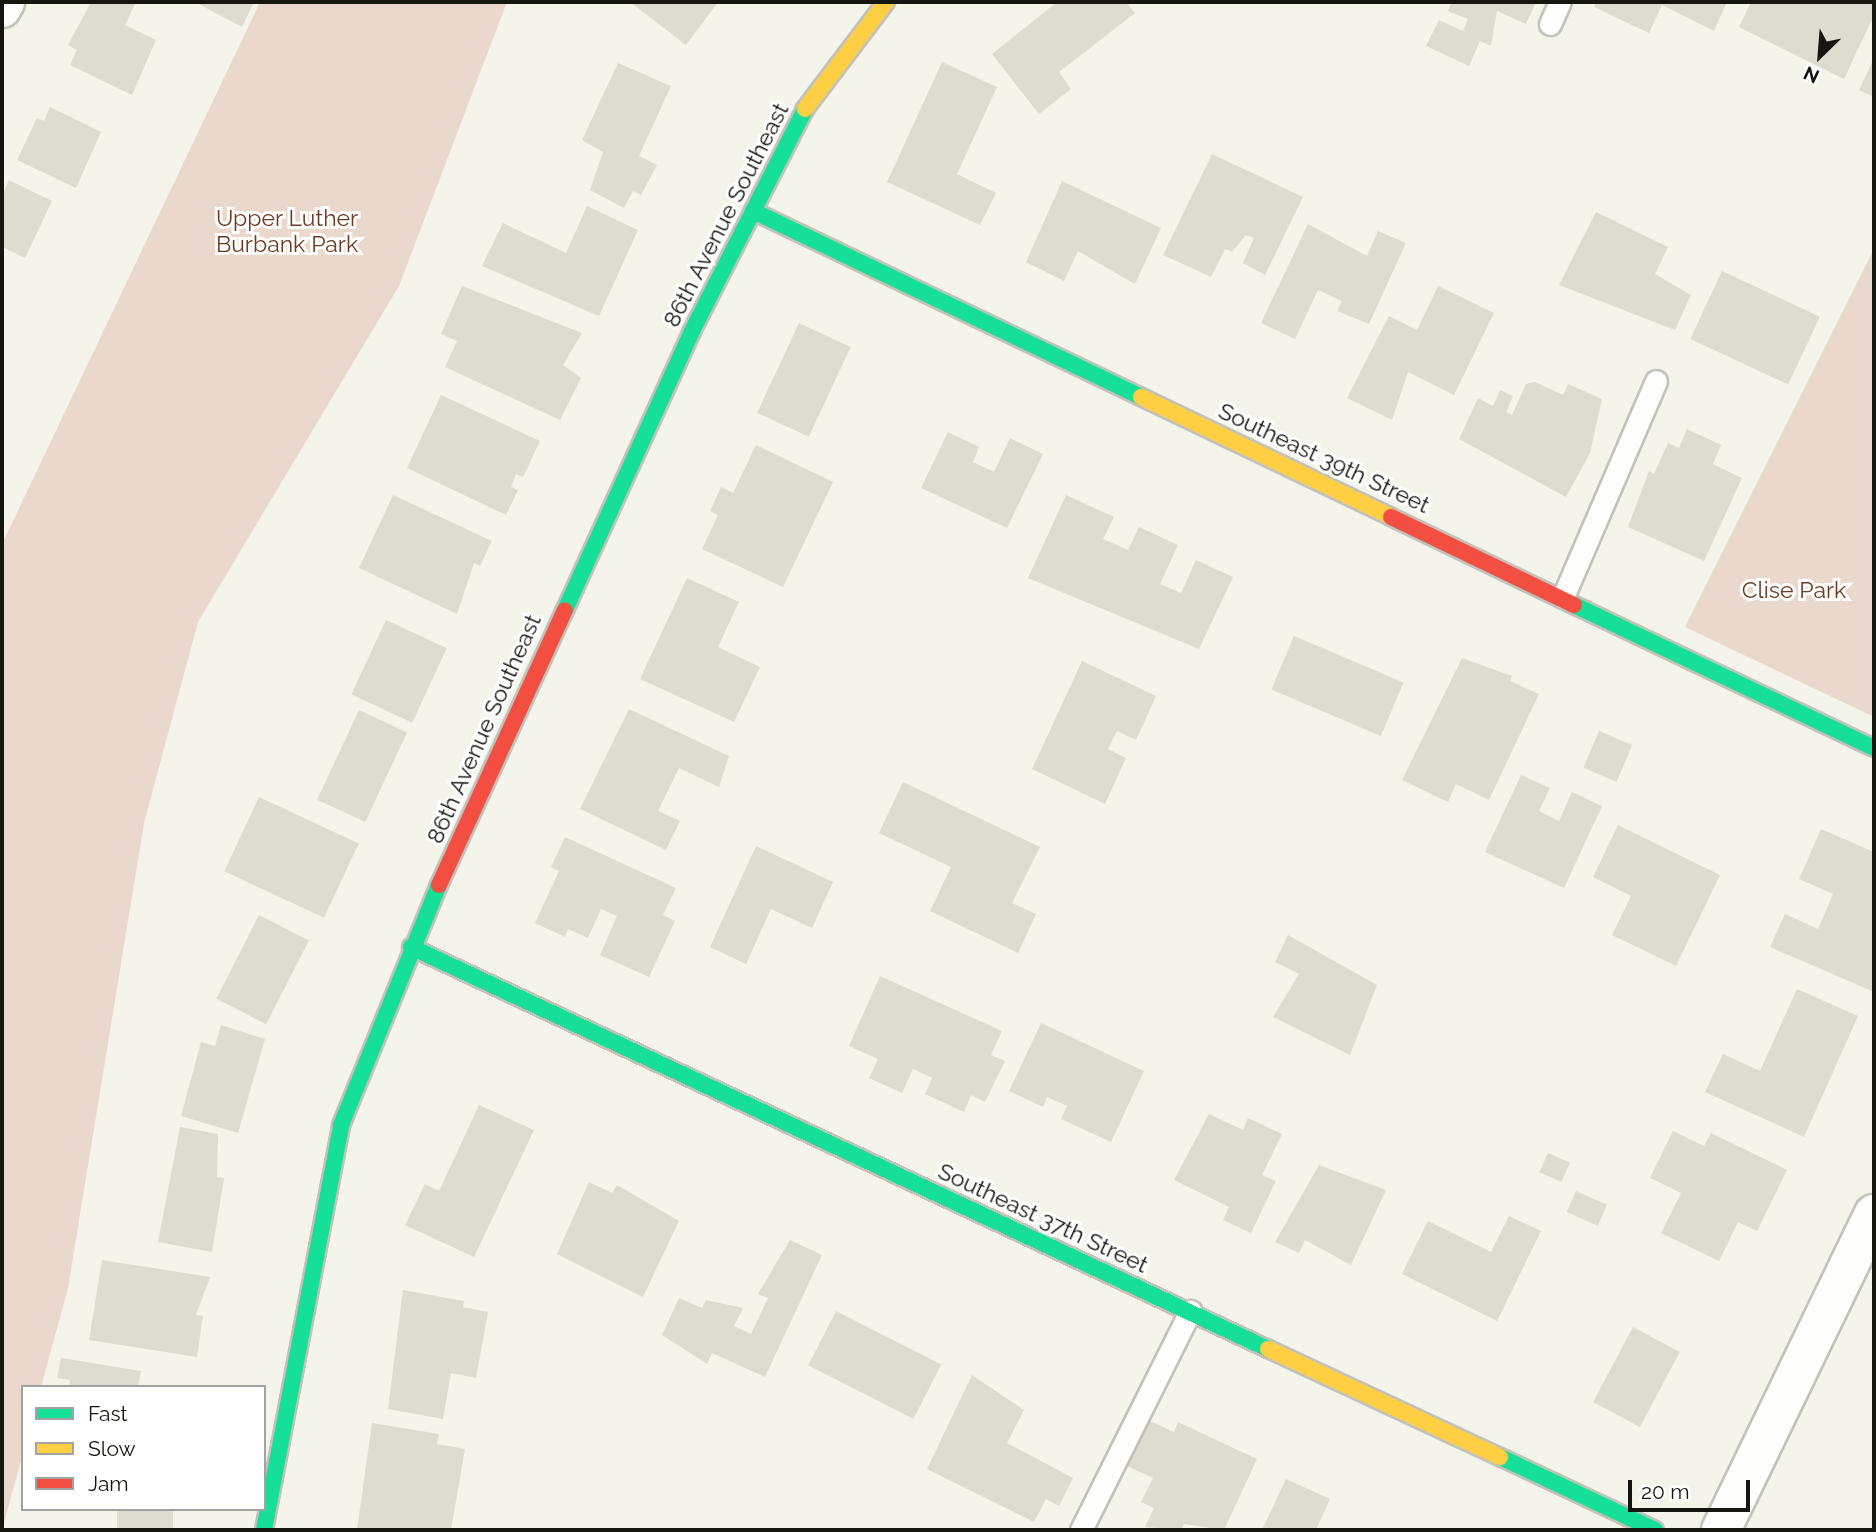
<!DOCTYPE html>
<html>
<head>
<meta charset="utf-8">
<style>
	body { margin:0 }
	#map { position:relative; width:1876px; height:1532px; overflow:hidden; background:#f4f4eb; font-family:Raleway,sans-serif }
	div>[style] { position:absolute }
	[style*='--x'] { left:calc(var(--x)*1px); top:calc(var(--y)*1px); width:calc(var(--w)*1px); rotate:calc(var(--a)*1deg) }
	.green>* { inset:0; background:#ebd8cc }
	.building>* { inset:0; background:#dedbd1; transform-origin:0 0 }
	.roads { filter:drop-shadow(2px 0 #c2c2bb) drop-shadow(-2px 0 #c2c2bb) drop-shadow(0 2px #c2c2bb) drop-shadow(0 -2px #c2c2bb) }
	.lane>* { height:21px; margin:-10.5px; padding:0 10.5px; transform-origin:10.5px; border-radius:10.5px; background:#fdfdfc }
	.street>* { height:38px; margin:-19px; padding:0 19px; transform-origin:19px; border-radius:19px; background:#fdfdfc }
	.fast>* { height:16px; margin:-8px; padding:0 8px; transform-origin:8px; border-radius:8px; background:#16e098 }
	.slow>* { height:16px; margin:-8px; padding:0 8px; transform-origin:8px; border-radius:8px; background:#ffcf43 }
	.jam>* { height:16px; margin:-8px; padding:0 8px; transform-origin:8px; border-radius:8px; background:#f24e42 }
	span { translate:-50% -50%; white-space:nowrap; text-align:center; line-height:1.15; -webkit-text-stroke:6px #fff; paint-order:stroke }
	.street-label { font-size:23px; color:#161611 }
	.park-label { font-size:23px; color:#6c3b25 }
	.frame { position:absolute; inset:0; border:4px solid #161611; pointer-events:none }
	.legend { position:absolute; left:21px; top:1385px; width:245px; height:126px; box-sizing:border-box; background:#fff; border:2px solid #a2a2a0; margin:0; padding:9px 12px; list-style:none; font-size:21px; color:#161611 }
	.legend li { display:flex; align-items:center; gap:14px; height:35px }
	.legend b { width:35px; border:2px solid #a2a2a0 }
	.north { position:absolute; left:1785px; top:21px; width:70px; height:70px; -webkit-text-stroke:5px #fff; paint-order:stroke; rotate:205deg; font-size:19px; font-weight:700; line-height:28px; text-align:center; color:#161611 }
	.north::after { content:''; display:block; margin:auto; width:24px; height:32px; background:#161611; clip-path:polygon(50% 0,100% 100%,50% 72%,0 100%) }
	.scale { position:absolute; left:1628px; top:1480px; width:122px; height:32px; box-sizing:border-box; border:4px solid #161611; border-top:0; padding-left:9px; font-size:21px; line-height:24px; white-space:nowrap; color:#161611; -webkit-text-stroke:5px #fff; paint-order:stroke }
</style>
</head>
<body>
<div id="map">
	<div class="green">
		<div style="clip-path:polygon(260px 2px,507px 2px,399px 286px,198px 622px,144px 823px,68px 1288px,41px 1387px,23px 1387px,23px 1453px,2px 1530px,2px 544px)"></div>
		<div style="clip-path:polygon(1874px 249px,1874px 717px,1685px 627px)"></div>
	</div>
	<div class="building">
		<div style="clip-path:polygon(91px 2px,136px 2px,125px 25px,156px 40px,132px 95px,70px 65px,77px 50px,68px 45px)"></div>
		<div style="clip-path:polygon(195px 2px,254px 2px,242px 27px)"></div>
		<div style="clip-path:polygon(630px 2px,718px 2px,686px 45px)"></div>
		<div style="clip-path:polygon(1057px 2px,1126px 2px,1135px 13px,1059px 72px,1071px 89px,1039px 114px,992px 54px)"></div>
		<div style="clip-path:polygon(1452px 2px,1536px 2px,1526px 24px,1497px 11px,1491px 46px,1480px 41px,1469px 66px,1426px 46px,1439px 20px,1463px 31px,1468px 19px,1448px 11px)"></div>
		<div style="clip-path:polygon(1596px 2px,1727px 2px,1714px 31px,1662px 5px,1649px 33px,1594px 7px)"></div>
		<div style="clip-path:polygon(1751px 2px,1874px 2px,1874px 15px,1844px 79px,1739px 27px)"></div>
		<div style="clip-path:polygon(1874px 58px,1874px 97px,1859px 90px)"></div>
		<div style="clip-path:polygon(942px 62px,997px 87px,957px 174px,996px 193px,980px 225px,887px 182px)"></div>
		<div style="clip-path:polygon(618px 63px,671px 86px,639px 156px,657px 165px,641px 195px,633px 191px,624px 208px,590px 190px,603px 152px,582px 140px)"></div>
		<div style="clip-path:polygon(50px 107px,101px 132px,76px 188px,17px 160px,37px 118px,44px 121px)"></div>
		<div style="clip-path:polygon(1212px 154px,1303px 197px,1265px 275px,1243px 263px,1254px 238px,1246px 235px,1232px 252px,1225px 249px,1211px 277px,1163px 255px)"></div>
		<div style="clip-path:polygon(9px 180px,52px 201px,25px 258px,2px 247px,2px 195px)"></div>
		<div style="clip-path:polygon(1062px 181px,1161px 228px,1135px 284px,1078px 251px,1064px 281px,1026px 262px)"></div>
		<div style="clip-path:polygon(587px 206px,638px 230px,599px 316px,482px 266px,503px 223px,566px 253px)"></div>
		<div style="clip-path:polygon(1596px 212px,1668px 247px,1655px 274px,1691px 295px,1675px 330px,1559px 285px)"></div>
		<div style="clip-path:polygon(1308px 224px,1367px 256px,1378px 231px,1406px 243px,1369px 324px,1337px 311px,1342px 301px,1318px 290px,1295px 339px,1261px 323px)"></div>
		<div style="left:1722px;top:271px;width:108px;height:75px;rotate:25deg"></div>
		<div style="clip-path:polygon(462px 286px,582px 333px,563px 365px,581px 378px,560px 420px,445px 367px,457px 341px,441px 334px)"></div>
		<div style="clip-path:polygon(1438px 286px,1494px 313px,1454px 395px,1408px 372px,1392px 420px,1347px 398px,1389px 316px,1417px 330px)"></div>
		<div style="left:799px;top:323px;width:57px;height:99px;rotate:25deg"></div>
		<div style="clip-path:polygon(1535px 382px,1563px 395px,1568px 384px,1602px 399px,1590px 453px,1566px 497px,1459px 439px,1478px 398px,1493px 406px,1500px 390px,1513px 396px,1506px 412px,1512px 415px,1526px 384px)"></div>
		<div style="clip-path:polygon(441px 395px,540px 441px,523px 477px,516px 474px,511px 487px,518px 490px,506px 515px,407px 468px)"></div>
		<div style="clip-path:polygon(1687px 429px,1721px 445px,1713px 464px,1742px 478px,1704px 561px,1628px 527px,1649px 471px,1654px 474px,1668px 443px,1679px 448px)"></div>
		<div style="clip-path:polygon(948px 432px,979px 447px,973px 462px,994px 472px,1010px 438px,1043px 454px,1007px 528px,921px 488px)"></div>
		<div style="clip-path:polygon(756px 445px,833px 482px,783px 587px,702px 549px,718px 515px,710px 511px,721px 487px,733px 493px)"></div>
		<div style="clip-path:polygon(393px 495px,492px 541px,480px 566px,474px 563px,457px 614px,359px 568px)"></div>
		<div style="clip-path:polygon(1066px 495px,1114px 517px,1103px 539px,1128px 550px,1139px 527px,1178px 545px,1160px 584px,1181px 593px,1196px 560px,1233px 577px,1199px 649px,1028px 578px)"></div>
		<div style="clip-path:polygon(687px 578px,739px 602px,718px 647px,760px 667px,734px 722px,640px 679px)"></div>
		<div style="left:386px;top:620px;width:67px;height:82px;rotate:25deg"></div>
		<div style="left:1294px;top:636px;width:119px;height:58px;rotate:23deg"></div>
		<div style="clip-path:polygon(1462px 658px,1512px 676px,1510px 681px,1539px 694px,1489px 800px,1456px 784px,1448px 802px,1402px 780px)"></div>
		<div style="clip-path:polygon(1082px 661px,1156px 696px,1136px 740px,1117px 731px,1108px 749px,1126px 758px,1105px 804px,1032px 769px)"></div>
		<div style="clip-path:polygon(629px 709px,729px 756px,719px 787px,679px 768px,658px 811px,680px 821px,666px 850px,580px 809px)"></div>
		<div style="left:359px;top:710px;width:53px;height:99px;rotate:25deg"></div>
		<div style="left:1599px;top:731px;width:36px;height:40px;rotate:23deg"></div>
		<div style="clip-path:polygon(1521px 775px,1550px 788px,1539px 811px,1559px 821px,1572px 792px,1602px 806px,1564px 888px,1485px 852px)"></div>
		<div style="clip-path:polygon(903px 782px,1040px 847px,1012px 903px,1036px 914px,1018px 953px,930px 911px,951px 867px,879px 833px)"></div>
		<div style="left:259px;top:797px;width:110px;height:82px;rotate:25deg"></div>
		<div style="clip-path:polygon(1618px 825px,1720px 875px,1676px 966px,1612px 935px,1631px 896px,1593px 877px)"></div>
		<div style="clip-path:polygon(1821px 829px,1874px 852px,1874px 992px,1770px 947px,1785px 914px,1818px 929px,1833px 894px,1799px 879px)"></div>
		<div style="clip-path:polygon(565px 837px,676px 888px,663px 915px,675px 921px,649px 977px,600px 955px,617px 916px,601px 909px,588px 938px,568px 929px,565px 937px,535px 923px,559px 871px,551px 867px)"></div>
		<div style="clip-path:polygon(756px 846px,833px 882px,812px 928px,771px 909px,746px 964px,710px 947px)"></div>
		<div style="left:259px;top:915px;width:56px;height:94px;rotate:27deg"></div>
		<div style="clip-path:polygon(1288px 935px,1377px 985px,1350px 1055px,1273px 1017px,1299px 974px,1275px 962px)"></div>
		<div style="clip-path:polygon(880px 976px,1002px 1031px,991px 1055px,1005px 1061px,985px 1102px,971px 1095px,964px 1112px,925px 1094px,932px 1078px,913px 1069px,902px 1093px,869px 1078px,878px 1059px,849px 1046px)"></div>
		<div style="clip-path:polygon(1797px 989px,1858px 1016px,1804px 1137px,1705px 1092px,1723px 1054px,1760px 1071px)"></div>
		<div style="clip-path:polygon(1041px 1023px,1144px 1071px,1111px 1142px,1061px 1119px,1067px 1106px,1047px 1097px,1043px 1107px,1009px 1091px)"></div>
		<div style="clip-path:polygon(221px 1025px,265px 1039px,238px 1133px,181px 1116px,201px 1042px,215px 1046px)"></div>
		<div style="clip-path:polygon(479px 1105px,534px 1130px,474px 1257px,405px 1225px,425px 1184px,439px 1191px)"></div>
		<div style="clip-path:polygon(1209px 1114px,1243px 1130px,1248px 1118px,1282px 1134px,1262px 1175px,1276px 1181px,1251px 1233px,1223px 1220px,1229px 1207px,1174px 1180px)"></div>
		<div style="clip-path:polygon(180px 1127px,218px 1134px,217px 1177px,224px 1178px,212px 1252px,158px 1242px)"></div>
		<div style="clip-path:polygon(1673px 1131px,1704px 1146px,1711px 1133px,1787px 1170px,1757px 1231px,1738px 1222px,1719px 1261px,1661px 1233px,1681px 1193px,1650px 1178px)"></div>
		<div style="left:1548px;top:1153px;width:24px;height:21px;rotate:24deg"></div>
		<div style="clip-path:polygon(1319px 1165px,1386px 1190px,1351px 1265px,1305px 1240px,1299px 1253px,1275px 1242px)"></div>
		<div style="clip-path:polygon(589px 1182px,612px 1193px,617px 1185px,679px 1221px,643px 1297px,557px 1254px)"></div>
		<div style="left:1576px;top:1191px;width:34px;height:23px;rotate:24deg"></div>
		<div style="clip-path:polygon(1509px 1216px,1541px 1231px,1497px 1321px,1402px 1274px,1428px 1221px,1491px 1252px)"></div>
		<div style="clip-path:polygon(790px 1240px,822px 1255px,765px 1377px,712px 1353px,707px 1364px,662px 1335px,679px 1298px,702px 1308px,706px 1300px,743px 1308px,734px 1326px,751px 1334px,768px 1298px,758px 1294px)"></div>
		<div style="clip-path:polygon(102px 1260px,210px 1277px,196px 1315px,203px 1316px,197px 1357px,89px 1340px)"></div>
		<div style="clip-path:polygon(403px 1290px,464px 1301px,463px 1307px,488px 1312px,476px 1378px,451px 1373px,443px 1419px,388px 1409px)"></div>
		<div style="left:836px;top:1311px;width:118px;height:61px;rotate:27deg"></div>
		<div style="left:1633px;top:1327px;width:53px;height:85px;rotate:28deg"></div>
		<div style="clip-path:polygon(61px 1358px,141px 1371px,138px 1387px,69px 1387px,70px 1380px,57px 1378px)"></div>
		<div style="clip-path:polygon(972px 1375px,1024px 1410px,1007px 1443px,1073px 1478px,1059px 1506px,1046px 1499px,1034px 1522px,927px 1469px)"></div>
		<div style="clip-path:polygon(1148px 1420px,1174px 1432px,1178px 1422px,1257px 1459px,1224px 1530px,1184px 1524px,1181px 1530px,1145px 1527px,1154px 1508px,1141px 1502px,1153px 1478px,1127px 1466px)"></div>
		<div style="clip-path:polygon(372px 1423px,439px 1434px,437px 1444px,465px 1449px,451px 1530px,357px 1530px)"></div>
		<div style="clip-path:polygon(1286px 1479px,1330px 1499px,1316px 1530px,1262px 1530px)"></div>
		<div style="left:117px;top:1509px;width:56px;height:21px"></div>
	</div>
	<div class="roads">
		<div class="lane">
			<div style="--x:1550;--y:24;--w:24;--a:-66"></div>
			<div style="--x:1563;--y:597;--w:235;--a:-66.7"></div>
			<div style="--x:1081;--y:1530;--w:245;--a:-63.5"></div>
		</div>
		<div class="street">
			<div style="--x:2;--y:8;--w:7;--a:-63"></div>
			<div style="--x:1721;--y:1530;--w:351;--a:-64.2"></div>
		</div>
		<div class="fast">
			<div style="--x:753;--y:211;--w:430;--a:25.6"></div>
			<div style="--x:1574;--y:605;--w:332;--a:25.5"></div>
			<div style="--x:565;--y:610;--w:307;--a:-65.5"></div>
			<div style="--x:692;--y:331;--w:249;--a:-63"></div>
			<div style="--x:411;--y:947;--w:947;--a:25.13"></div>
			<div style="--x:1500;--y:1457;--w:171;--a:25.2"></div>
			<div style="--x:264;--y:1530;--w:412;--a:-79.2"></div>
			<div style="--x:341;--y:1125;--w:259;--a:-67.8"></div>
		</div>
		<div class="slow">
			<div style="--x:805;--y:109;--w:134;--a:-52.9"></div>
			<div style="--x:1141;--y:397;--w:277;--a:25.6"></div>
			<div style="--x:1268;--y:1349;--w:256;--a:25"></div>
		</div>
		<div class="jam">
			<div style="--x:1391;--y:517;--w:203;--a:25.7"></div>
			<div style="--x:439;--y:885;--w:302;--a:-65.4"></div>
		</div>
	</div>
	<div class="street-label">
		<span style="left:726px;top:215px;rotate:-63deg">86th Avenue Southeast</span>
		<span style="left:1324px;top:458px;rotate:25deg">Southeast 39th Street</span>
		<span style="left:484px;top:729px;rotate:-66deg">86th Avenue Southeast</span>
		<span style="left:1043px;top:1218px;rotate:25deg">Southeast 37th Street</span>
	</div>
	<div class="park-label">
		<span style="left:287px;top:231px">Upper Luther<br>Burbank Park</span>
		<span style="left:1794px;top:590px">Clise Park</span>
	</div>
	<div class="frame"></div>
	<ul class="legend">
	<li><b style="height:9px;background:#16e098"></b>Fast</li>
	<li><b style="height:9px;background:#ffcf43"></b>Slow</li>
	<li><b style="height:9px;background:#f24e42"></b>Jam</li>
	</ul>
	<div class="north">N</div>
	<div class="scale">20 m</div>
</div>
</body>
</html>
